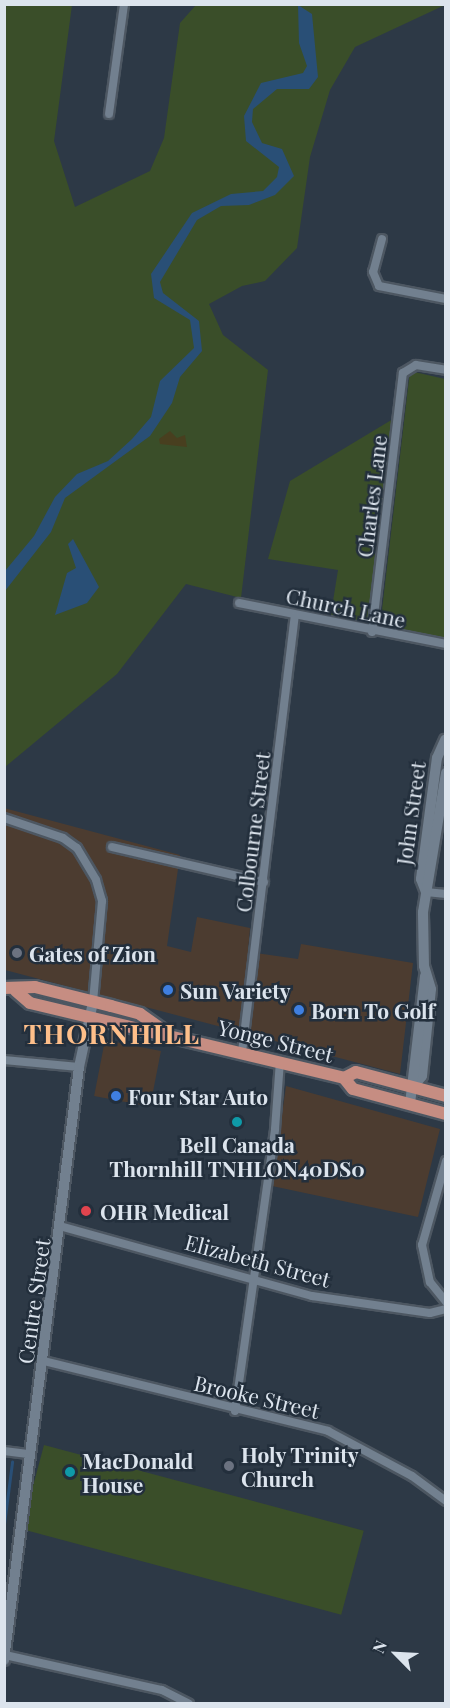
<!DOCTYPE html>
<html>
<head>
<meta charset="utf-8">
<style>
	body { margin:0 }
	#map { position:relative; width:450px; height:1708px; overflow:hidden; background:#2d3946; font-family:"Playfair Display",serif }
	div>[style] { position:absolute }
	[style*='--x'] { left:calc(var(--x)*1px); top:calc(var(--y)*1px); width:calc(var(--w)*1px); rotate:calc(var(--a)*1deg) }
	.commercial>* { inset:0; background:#4c3c30; transform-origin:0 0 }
	.green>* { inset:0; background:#3a4e29; transform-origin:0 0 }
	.sand>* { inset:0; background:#483f1f }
	.water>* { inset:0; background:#294f76 }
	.stream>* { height:3px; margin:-1.5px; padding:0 1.5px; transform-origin:1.5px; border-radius:1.5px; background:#294f76 }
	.roads { filter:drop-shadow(2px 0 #4d5762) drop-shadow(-2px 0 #4d5762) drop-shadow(0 2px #4d5762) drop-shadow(0 -2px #4d5762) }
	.street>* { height:8px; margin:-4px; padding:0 4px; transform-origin:4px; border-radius:4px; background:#72808f }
	.secondary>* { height:10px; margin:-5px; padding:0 5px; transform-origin:5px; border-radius:5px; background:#72808f }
	.primary>* { height:12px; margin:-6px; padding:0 6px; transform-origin:6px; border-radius:6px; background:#c68d82 }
	.dots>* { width:16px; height:16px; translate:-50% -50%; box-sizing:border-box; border:3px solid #232f3c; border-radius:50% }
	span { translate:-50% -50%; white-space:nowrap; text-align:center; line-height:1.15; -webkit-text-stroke:5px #232f3c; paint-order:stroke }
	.street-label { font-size:21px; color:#dce4ed }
	.poi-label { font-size:21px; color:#dce4ed; font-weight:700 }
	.left { translate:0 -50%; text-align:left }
	.district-label { font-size:27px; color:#febf8a; font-weight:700; letter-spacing:1.5px }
	.frame { position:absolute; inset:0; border:6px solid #dce4ed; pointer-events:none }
	.north { position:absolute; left:366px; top:1624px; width:60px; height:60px; -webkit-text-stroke:4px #232f3c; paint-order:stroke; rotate:294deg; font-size:16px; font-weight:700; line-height:24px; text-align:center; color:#dce4ed }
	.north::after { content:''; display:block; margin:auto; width:21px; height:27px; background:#dce4ed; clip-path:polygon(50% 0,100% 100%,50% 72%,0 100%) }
</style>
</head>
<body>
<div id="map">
	<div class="commercial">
		<div style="clip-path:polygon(4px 808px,180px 855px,167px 946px,191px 952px,197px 917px,250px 928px,248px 952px,298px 959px,301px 944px,413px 963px,400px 1074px,5px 970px)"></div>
		<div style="left:105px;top:1040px;width:57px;height:57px;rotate:11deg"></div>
		<div style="clip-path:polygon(286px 1086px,440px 1129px,418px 1217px,272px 1186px)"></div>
	</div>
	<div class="green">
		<div style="clip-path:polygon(5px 5px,72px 5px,54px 141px,75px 207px,150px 171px,164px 138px,180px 23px,196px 5px,445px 5px,355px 47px,330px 90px,310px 157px,297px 248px,265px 281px,242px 286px,209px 304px,223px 335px,268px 370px,241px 598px,186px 584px,117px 674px,5px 767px)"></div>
		<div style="clip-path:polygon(410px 371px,445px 379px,445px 638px,380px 627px)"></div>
		<div style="clip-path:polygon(393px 419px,371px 626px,330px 620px,338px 570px,268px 559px,290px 481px)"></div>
		<div style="left:44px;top:1445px;width:331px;height:87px;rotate:15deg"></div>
	</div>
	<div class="sand">
		<div style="clip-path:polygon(170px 431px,177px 438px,185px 435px,187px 447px,160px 444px,159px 439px)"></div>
	</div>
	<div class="water">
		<div style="clip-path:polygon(298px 5px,312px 14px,318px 77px,309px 89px,277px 89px,253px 109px,252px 122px,262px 143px,282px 149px,294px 176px,275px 195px,249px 205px,221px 206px,197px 220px,160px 282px,163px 293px,199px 321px,202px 351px,180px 377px,172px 403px,150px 436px,65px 498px,51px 532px,5px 591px,5px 571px,34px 536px,55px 497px,77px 474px,108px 461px,132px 439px,151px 417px,160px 381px,194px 348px,190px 320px,154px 298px,151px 274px,192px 213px,231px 194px,263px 191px,277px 177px,279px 167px,246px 141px,244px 116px,261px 83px,303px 73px,307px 66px,299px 43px)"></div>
		<div style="clip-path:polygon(73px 539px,99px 587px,87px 603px,55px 615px,67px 573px,76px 568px,68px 544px)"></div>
	</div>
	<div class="stream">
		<div style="--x:4;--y:1524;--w:63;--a:-82.6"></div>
	</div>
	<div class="roads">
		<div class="street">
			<div style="--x:109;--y:114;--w:111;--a:-82.2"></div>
			<div style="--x:382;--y:239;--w:34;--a:105"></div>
			<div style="--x:373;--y:272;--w:15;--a:67"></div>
			<div style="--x:379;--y:286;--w:68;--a:11"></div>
			<div style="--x:239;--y:603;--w:211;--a:11.2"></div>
			<div style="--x:372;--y:632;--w:261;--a:-83.2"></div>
			<div style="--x:403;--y:373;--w:15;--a:-32"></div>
			<div style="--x:416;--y:365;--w:30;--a:9"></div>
			<div style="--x:4;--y:818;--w:62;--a:18.7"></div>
			<div style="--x:63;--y:838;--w:17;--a:36"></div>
			<div style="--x:77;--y:848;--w:37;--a:59"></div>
			<div style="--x:96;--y:880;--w:22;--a:74"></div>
			<div style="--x:102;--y:901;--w:101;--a:95.1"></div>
			<div style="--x:112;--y:847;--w:156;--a:13"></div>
			<div style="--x:426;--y:892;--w:20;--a:6"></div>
			<div style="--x:242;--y:1052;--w:439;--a:-83.1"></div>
			<div style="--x:4;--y:1060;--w:75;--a:5.3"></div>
			<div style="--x:446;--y:1161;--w:87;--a:105.9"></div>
			<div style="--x:422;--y:1245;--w:38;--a:78"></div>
			<div style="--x:430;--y:1282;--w:26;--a:51"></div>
			<div style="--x:63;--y:1227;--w:258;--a:15.5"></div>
			<div style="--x:312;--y:1296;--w:119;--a:8.2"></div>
			<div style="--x:430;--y:1313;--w:16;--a:-14"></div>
			<div style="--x:44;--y:1361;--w:292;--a:13.8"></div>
			<div style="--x:328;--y:1431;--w:95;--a:28.2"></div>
			<div style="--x:412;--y:1476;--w:42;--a:36.3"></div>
			<div style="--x:235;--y:1411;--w:285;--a:-81.9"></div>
			<div style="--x:275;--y:1129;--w:68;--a:-85.8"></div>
			<div style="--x:4;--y:1451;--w:26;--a:7"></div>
			<div style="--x:5;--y:1655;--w:161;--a:12.6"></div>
			<div style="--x:162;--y:1690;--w:30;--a:27"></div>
		</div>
		<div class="secondary">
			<div style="--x:426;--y:892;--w:14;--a:-111"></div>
			<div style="--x:421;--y:879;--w:122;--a:-82.5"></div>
			<div style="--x:437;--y:758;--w:20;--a:-66"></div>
			<div style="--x:413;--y:1087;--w:14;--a:-51"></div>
			<div style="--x:422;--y:1076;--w:87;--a:-84.1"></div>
			<div style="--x:431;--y:989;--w:24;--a:-107"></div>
			<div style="--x:424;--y:966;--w:54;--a:-91.1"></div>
			<div style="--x:423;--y:912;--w:141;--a:-80.6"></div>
			<div style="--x:410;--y:1104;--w:129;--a:-83.3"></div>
			<div style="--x:4;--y:1660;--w:598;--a:-82.79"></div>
			<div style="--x:79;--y:1067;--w:66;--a:-77.8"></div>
		</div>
		<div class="primary">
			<div style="--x:4;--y:988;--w:31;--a:-2"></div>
			<div style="--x:35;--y:987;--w:78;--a:14"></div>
			<div style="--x:111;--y:1006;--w:30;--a:15"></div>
			<div style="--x:140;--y:1014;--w:28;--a:35"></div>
			<div style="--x:16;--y:991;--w:18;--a:41"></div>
			<div style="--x:30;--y:1003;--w:323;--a:13.4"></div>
			<div style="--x:344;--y:1078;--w:14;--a:51"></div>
			<div style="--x:353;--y:1089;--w:96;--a:15"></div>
			<div style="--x:344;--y:1078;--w:13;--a:-27"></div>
			<div style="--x:356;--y:1072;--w:93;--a:14.9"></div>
		</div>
	</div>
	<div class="dots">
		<div style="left:17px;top:953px;background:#6b7280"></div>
		<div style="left:168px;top:990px;background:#3f7fe0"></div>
		<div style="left:299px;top:1010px;background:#3f7fe0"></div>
		<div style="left:116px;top:1096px;background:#3f7fe0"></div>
		<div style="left:237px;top:1122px;background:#0f9aa8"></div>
		<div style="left:86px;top:1211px;background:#e0444e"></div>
		<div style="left:229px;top:1466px;background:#6b7280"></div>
		<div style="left:70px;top:1472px;background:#0f9aa8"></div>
	</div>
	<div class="street-label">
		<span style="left:371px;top:496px;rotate:-83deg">Charles Lane</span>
		<span style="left:346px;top:607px;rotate:12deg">Church Lane</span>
		<span style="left:410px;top:813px;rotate:-82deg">John Street</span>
		<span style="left:252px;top:832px;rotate:-83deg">Colbourne Street</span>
		<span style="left:276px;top:1040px;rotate:14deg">Yonge Street</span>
		<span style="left:258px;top:1260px;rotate:15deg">Elizabeth Street</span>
		<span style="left:33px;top:1301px;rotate:-82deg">Centre Street</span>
		<span style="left:257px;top:1396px;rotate:13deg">Brooke Street</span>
	</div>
	<div class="poi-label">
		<span class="left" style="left:29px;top:953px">Gates of Zion</span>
		<span class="left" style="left:180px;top:990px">Sun Variety</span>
		<span class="left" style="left:311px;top:1010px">Born To Golf</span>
		<span class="left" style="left:128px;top:1096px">Four Star Auto</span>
		<span style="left:237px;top:1156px">Bell Canada<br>Thornhill TNHLON40DS0</span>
		<span class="left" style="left:100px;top:1211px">OHR Medical</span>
		<span class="left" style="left:241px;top:1466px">Holy Trinity<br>Church</span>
		<span class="left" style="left:82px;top:1472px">MacDonald<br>House</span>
	</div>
	<div class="district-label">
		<span style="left:112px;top:1034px">THORNHILL</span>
	</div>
	<div class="frame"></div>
	<div class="north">N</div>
</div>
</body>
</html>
